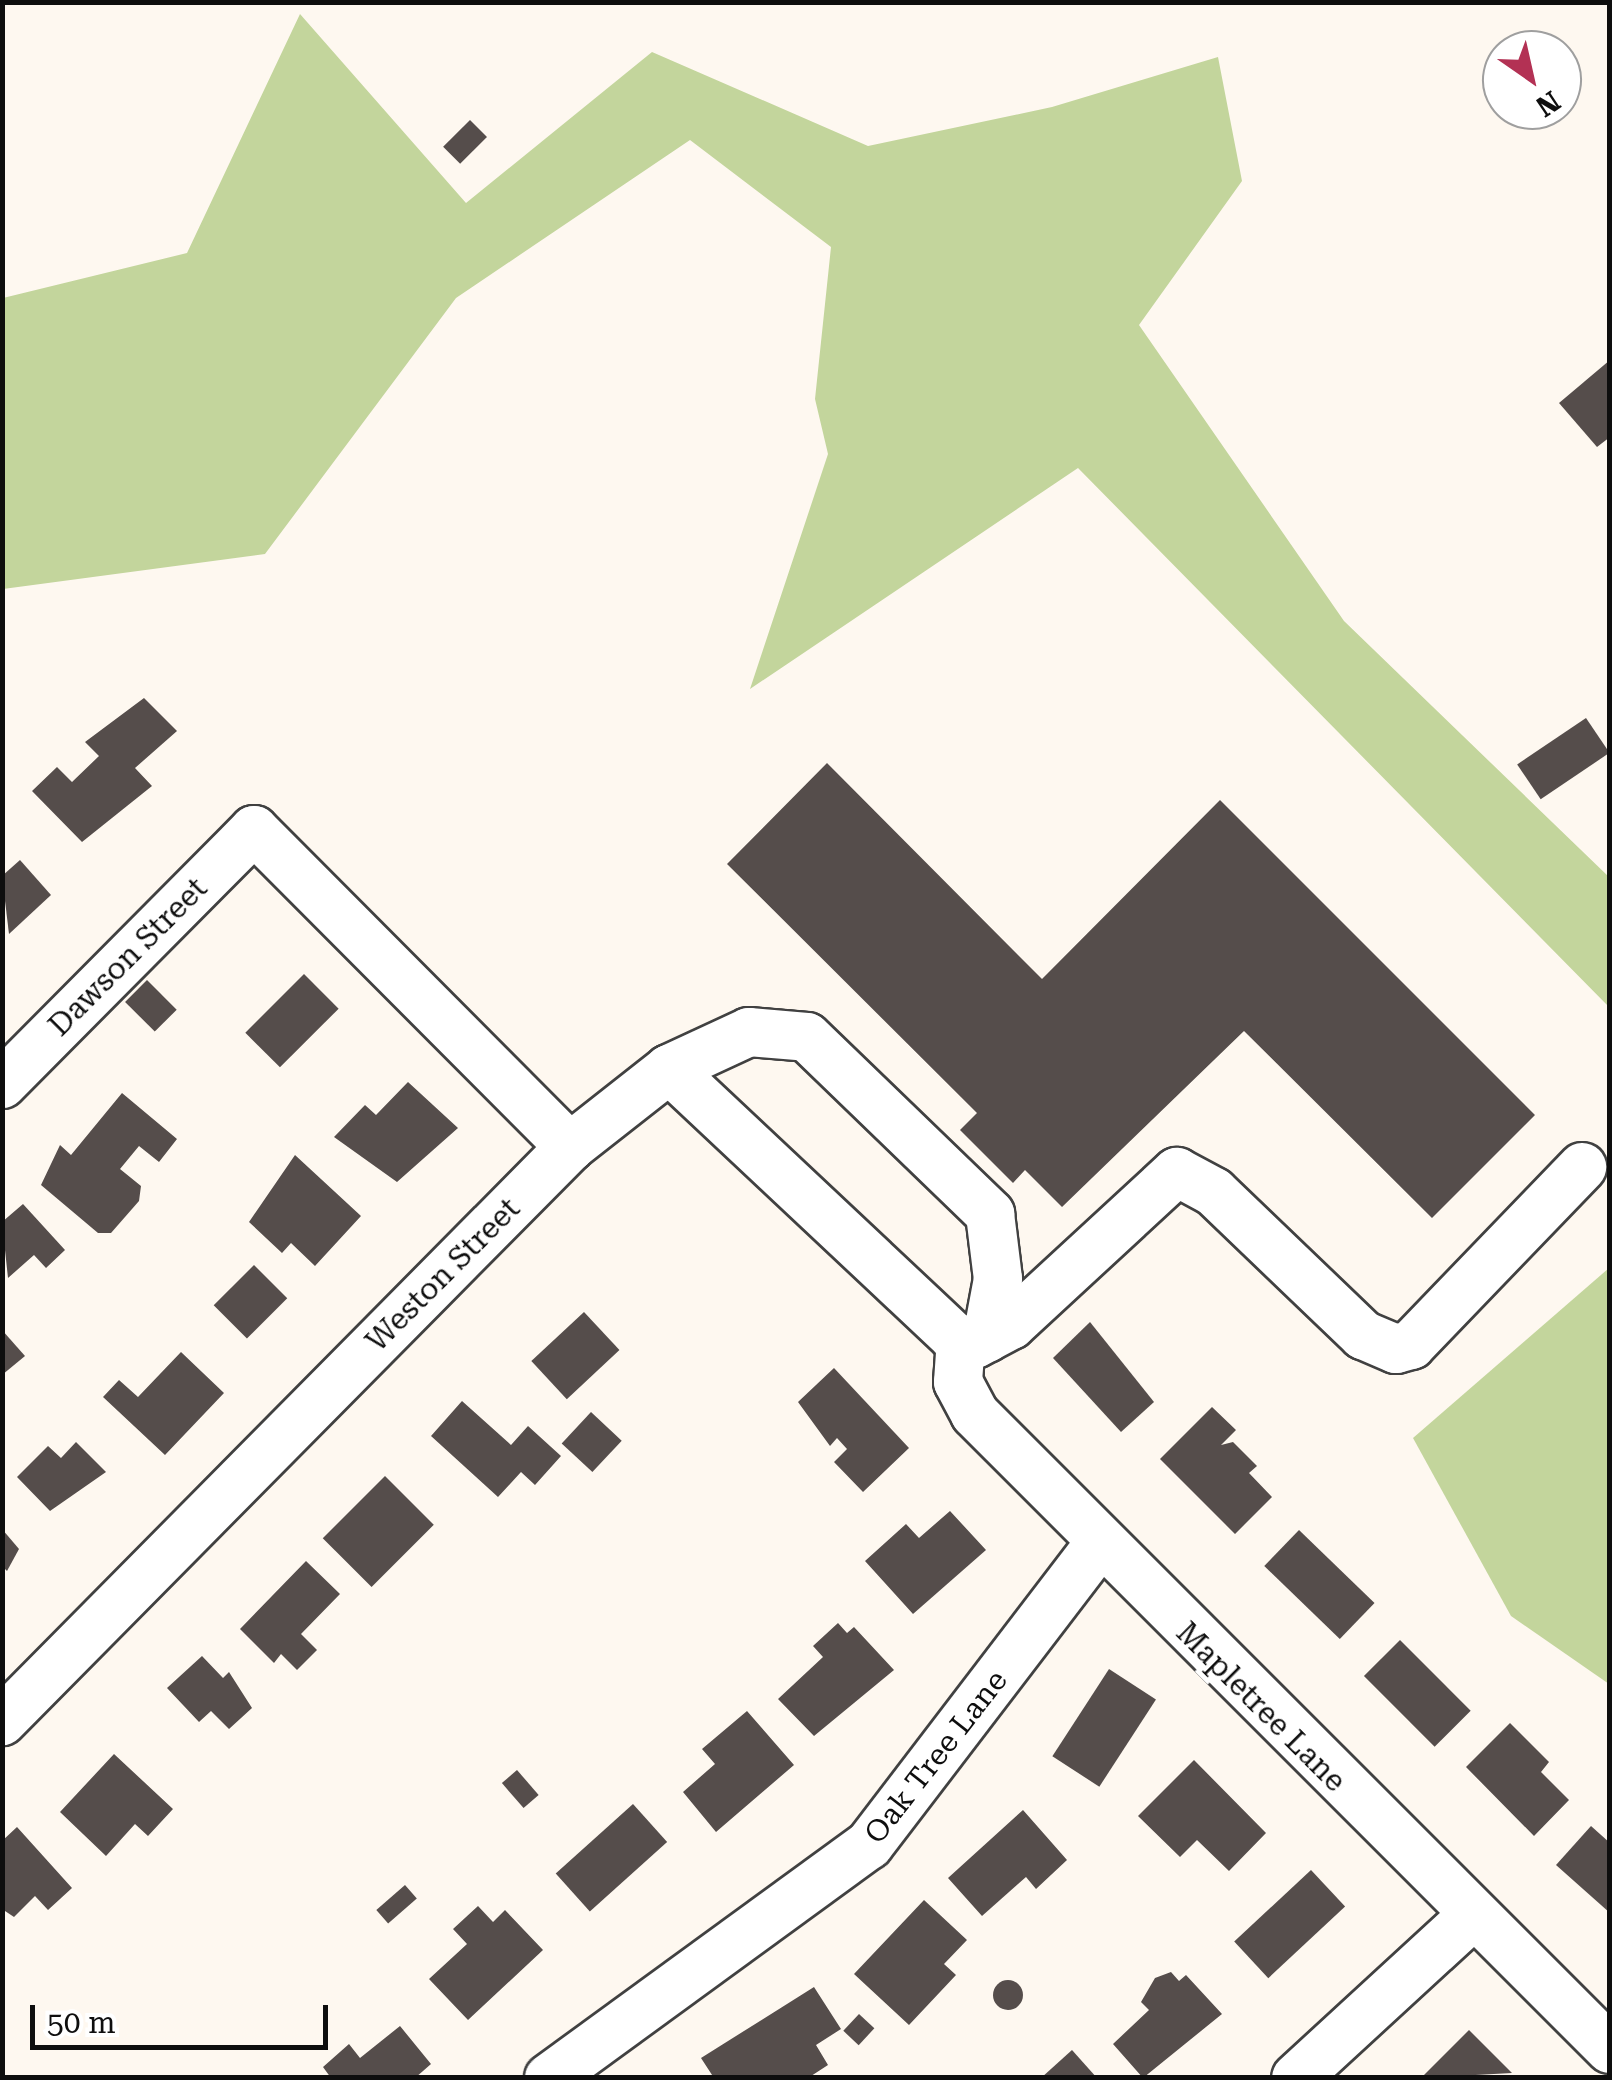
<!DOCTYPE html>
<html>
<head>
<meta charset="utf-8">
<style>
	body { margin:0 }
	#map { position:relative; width:1612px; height:2080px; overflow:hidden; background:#fef8f0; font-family:"Roboto Serif",serif }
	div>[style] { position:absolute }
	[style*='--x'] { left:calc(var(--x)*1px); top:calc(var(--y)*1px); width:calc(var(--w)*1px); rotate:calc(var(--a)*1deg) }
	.forest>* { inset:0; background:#c3d59c }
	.building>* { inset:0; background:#554d4b; transform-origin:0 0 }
	.round { border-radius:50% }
	.roads { filter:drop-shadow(2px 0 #414141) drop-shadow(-2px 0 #414141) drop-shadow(0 2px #414141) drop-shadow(0 -2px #414141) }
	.minor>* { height:48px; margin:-24px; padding:0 24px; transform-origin:24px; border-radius:24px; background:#fff }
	span { translate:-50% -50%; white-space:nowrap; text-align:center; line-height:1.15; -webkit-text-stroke:10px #fff; paint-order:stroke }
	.street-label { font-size:30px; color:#0e0e0e }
	.frame { position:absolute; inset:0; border:5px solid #0e0e0e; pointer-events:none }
	.north { position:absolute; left:1482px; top:30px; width:100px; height:100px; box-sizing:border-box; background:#fff; border:2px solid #9f9f9f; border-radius:50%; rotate:146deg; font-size:28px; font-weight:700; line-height:40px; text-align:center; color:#0e0e0e }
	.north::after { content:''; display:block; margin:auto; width:35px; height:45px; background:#b33154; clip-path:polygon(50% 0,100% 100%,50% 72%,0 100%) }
	.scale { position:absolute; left:30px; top:2005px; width:298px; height:45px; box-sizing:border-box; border:5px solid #0e0e0e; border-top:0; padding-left:12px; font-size:30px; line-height:35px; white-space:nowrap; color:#0e0e0e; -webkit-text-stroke:8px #fff; paint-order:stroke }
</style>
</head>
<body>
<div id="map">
	<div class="forest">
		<div style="clip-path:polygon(300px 14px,466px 203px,652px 52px,868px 146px,1052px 107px,1218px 57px,1242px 181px,1139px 325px,1344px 621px,1609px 877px,1609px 1007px,1078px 468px,750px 689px,828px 454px,815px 399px,831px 247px,690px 140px,456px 298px,265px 554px,3px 589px,3px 298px,187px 253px)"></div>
		<div style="clip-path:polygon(1609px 1268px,1609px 1684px,1511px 1616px,1413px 1438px)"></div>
	</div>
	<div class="building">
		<div style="left:470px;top:120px;width:24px;height:38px;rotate:45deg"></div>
		<div style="clip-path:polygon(1610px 360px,1610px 437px,1597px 447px,1559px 403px)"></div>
		<div style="clip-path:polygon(144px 698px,177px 731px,135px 768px,152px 786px,82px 842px,32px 791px,57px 767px,72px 782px,99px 756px,85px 742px)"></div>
		<div style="left:1586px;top:718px;width:42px;height:83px;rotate:56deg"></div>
		<div style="clip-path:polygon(827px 763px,1042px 979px,1220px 800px,1535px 1115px,1432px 1218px,1244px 1031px,1062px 1207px,1025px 1170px,1013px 1183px,960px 1130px,977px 1113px,727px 864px)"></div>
		<div style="clip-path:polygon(20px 860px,51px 895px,9px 934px,2px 876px)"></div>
		<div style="left:304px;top:974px;width:49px;height:83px;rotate:45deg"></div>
		<div style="left:147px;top:980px;width:42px;height:31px;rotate:45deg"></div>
		<div style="clip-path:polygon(408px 1082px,458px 1128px,397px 1182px,334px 1137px,365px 1105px,376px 1115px)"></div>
		<div style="clip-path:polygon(122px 1093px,177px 1139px,159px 1162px,139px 1146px,120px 1169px,141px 1186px,139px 1201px,111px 1233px,98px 1233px,41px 1185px,60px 1145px,71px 1155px)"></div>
		<div style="clip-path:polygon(295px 1155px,361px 1216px,315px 1266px,291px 1243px,282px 1253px,249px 1222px)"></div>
		<div style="clip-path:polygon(23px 1204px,65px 1250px,46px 1268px,34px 1255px,8px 1278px,2px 1222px)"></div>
		<div style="left:254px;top:1265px;width:47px;height:57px;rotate:45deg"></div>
		<div style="left:584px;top:1312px;width:52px;height:72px;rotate:47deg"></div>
		<div style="clip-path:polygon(1090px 1322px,1154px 1402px,1121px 1432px,1053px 1358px)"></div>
		<div style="clip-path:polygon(2px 1330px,25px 1356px,2px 1375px)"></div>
		<div style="clip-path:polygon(181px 1352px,224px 1393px,165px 1455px,103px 1397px,119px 1380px,138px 1397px)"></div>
		<div style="clip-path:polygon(834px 1368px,909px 1448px,863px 1492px,834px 1462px,847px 1449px,837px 1438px,830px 1446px,798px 1402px)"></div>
		<div style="clip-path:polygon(462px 1401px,511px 1445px,528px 1426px,561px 1456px,535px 1485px,521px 1472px,498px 1497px,431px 1436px)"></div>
		<div style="clip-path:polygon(1212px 1407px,1236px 1430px,1221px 1445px,1233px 1442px,1257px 1466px,1249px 1473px,1272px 1497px,1235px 1534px,1160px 1459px)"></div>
		<div style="left:591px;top:1412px;width:42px;height:43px;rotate:43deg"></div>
		<div style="clip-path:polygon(76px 1442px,106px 1472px,50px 1511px,17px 1477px,48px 1446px,61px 1458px)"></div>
		<div style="left:385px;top:1476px;width:69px;height:88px;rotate:45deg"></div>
		<div style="clip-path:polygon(950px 1511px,986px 1550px,913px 1614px,865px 1561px,906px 1524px,919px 1538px)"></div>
		<div style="clip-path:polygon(2px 1529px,19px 1549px,7px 1571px,2px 1566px)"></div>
		<div style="left:1299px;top:1530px;width:105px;height:50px;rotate:44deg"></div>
		<div style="clip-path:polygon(306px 1561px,340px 1594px,301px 1634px,317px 1650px,297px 1670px,281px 1654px,274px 1663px,240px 1629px)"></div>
		<div style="clip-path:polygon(838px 1623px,847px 1633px,854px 1627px,894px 1670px,814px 1736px,778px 1699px,823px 1657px,813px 1646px)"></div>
		<div style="left:1400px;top:1640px;width:100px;height:51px;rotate:45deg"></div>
		<div style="clip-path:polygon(202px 1656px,223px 1678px,229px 1672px,252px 1708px,229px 1729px,211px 1711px,199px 1722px,167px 1688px)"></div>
		<div style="left:1109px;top:1669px;width:56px;height:104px;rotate:33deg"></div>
		<div style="clip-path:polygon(747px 1711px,794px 1765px,716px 1832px,683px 1792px,715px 1764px,702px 1749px)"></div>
		<div style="clip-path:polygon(1510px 1723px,1549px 1762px,1541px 1772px,1569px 1800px,1534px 1836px,1466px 1767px)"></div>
		<div style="clip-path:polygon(114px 1754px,173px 1809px,148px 1836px,135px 1824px,106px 1856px,60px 1812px)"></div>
		<div style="clip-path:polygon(1194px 1760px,1266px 1833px,1229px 1871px,1197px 1840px,1180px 1857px,1138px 1816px)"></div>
		<div style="left:517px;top:1770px;width:33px;height:20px;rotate:49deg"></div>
		<div style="left:633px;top:1804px;width:51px;height:104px;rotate:48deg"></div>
		<div style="clip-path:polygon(1023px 1810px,1067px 1860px,1036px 1889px,1026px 1877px,982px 1916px,948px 1878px)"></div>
		<div style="clip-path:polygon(1591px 1826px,1610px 1843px,1610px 1913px,1556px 1865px)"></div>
		<div style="clip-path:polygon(17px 1827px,72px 1888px,48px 1910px,35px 1896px,14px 1917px,2px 1909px,2px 1841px)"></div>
		<div style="left:1311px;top:1870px;width:50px;height:105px;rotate:47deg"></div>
		<div style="left:405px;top:1885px;width:18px;height:38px;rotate:49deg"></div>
		<div style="clip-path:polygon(924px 1900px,967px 1940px,944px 1964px,956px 1975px,909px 2025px,854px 1974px)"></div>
		<div style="clip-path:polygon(478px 1906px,493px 1922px,505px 1910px,543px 1950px,468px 2020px,429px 1979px,467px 1944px,453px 1929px)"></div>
		<div style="clip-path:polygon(1171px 1972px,1179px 1981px,1186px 1975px,1222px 2014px,1143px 2078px,1113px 2044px,1149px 2010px,1141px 2002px,1155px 1978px)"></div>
		<div class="round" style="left:993px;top:1980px;width:30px;height:30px"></div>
		<div style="clip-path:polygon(814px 1987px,841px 2029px,816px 2045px,828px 2065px,808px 2078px,714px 2078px,701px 2058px)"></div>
		<div style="left:859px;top:2014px;width:21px;height:23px;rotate:43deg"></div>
		<div style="clip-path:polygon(400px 2026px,431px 2064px,415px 2078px,331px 2078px,323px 2067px,349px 2044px,360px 2058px)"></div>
		<div style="clip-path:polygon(1469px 2030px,1512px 2073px,1421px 2078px)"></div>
		<div style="clip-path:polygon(1072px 2050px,1097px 2078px,1041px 2078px)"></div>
	</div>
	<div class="roads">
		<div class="minor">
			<div style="--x:669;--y:1069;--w:391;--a:43.2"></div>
			<div style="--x:954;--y:1337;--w:22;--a:18"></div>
			<div style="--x:975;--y:1344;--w:41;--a:-27.8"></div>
			<div style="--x:1011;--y:1325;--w:226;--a:-42.7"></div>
			<div style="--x:1177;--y:1172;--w:42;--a:28.4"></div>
			<div style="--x:1214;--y:1192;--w:207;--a:43.8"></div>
			<div style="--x:1363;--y:1335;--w:36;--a:23"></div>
			<div style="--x:1396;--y:1349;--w:16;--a:-15"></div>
			<div style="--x:1411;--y:1345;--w:247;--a:-46.1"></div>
			<div style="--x:2;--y:1084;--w:358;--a:-45.2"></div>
			<div style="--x:254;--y:830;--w:448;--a:45.1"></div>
			<div style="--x:570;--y:1147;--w:808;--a:134.7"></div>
			<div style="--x:570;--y:1147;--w:126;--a:-38.2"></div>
			<div style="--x:669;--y:1069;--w:88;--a:-24.8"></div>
			<div style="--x:749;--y:1032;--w:58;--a:4.9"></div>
			<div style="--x:807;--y:1037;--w:255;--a:44"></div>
			<div style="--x:990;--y:1214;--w:65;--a:83"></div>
			<div style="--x:998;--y:1279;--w:60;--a:100.6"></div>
			<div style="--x:961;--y:1339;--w:43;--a:94"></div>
			<div style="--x:958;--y:1382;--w:36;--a:62"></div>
			<div style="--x:975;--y:1414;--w:898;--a:45"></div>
			<div style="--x:549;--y:2078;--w:396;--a:-36.1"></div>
			<div style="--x:869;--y:1845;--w:377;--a:-52.6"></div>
			<div style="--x:1296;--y:2078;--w:239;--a:-42.6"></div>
		</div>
	</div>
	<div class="street-label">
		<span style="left:128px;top:957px;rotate:-45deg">Dawson Street</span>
		<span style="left:443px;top:1275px;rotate:-45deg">Weston Street</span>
		<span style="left:1261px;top:1707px;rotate:45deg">Mapletree Lane</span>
		<span style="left:936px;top:1757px;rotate:-52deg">Oak Tree Lane</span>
	</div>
	<div class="frame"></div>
	<div class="north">N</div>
	<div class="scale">50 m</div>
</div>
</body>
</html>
